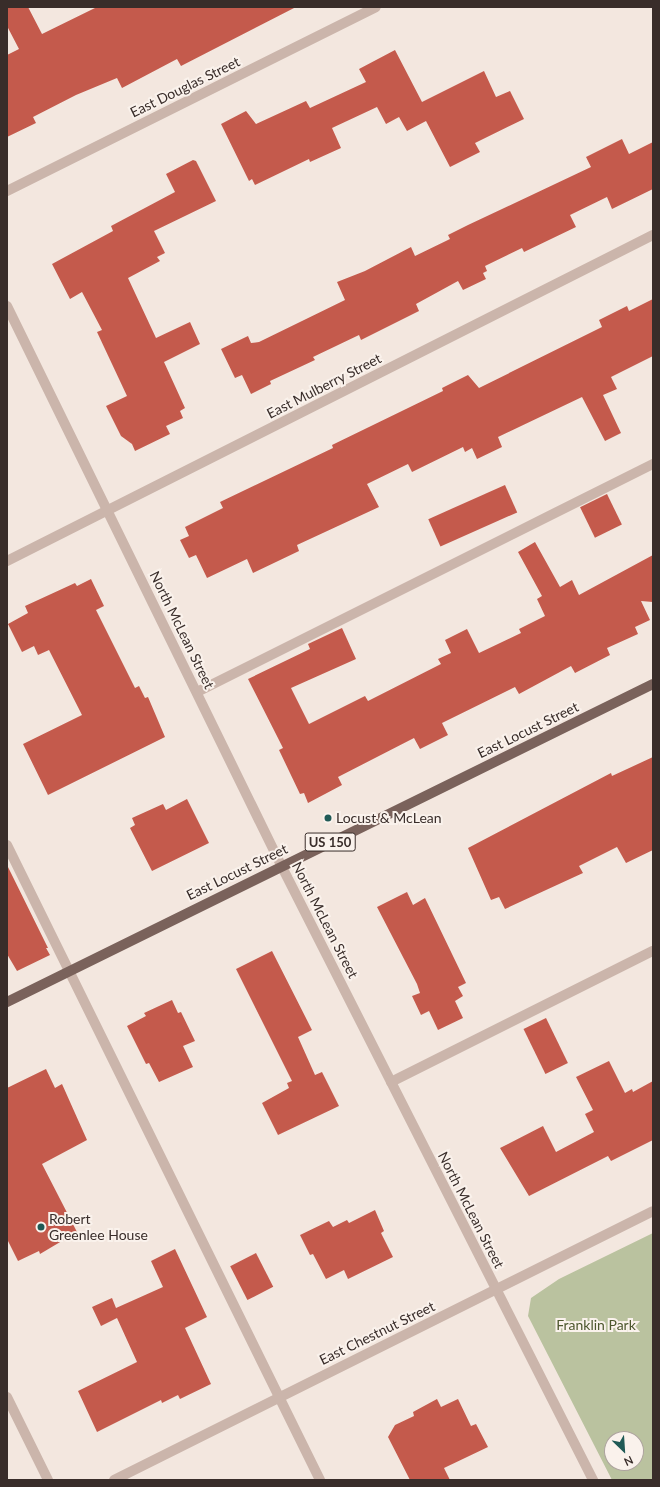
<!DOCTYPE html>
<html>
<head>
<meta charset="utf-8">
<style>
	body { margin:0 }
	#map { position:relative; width:660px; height:1487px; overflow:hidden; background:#f3e7df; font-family:Lato,sans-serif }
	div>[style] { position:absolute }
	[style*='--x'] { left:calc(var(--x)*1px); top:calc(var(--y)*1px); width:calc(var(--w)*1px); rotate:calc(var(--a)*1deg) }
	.green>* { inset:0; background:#bac29f }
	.building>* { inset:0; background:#c45a4c; transform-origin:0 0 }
	.minor>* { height:10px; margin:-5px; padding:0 5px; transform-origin:5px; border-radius:5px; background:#cbb5ab }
	.major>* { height:10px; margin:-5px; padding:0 5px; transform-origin:5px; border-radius:5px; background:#7a625b }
	.dots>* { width:11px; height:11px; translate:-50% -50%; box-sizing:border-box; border:2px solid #faf2ec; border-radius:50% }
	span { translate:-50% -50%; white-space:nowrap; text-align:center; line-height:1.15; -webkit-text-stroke:4px #faf2ec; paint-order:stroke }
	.shield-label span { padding:1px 3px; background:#faf2ec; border:1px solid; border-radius:3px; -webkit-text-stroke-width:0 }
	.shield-label { font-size:13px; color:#392d2a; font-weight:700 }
	.street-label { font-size:14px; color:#392d2a }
	.poi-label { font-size:14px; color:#392d2a }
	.left { translate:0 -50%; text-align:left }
	.park-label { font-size:14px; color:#4d572e }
	.frame { position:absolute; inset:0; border:8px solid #392d2a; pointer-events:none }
	.north { position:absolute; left:604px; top:1431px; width:40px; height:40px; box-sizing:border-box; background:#faf2ec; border:1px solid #ada39e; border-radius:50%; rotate:155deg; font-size:11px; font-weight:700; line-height:16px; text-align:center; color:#392d2a }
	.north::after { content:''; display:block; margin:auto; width:14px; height:18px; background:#205a56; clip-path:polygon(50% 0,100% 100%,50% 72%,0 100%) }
</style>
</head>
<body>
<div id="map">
	<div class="green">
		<div style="clip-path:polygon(evenodd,653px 1233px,653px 1480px,612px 1480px,528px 1316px,531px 1298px,559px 1279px,653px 1233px,612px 1439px,636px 1439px,636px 1463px,612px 1463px,612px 1439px)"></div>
	</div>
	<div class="building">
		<div style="clip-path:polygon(7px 7px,28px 7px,42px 34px,97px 7px,296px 7px,181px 66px,177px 59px,122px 88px,117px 78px,76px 95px,33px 117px,36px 123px,7px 137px,7px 55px,19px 49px,7px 26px)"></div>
		<div style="clip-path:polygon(395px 50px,422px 102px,484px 71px,496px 97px,510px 91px,524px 119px,475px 143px,480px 152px,450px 167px,426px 121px,407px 131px,399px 117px,386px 124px,377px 107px,332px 128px,341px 148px,310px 162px,309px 159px,255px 185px,252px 179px,249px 181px,221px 124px,246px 111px,256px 124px,306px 101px,310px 108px,366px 82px,359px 69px)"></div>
		<div style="clip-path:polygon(622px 139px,629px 154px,653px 142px,653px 189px,612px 209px,607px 197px,570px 215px,576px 227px,524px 252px,522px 248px,485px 266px,487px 271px,483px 273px,486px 279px,463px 290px,458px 281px,416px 304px,419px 311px,361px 340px,359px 335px,313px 357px,315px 360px,270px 381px,271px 384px,251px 394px,242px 375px,235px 378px,221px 349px,248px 336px,251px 343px,259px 342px,345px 300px,337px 282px,365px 271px,411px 247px,415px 256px,450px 239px,448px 235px,468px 225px,591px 167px,586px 157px)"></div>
		<div style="clip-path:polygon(193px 160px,196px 161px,216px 201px,154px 231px,165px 253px,157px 257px,160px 261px,128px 278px,156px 338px,190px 322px,200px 344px,164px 362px,185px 408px,180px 411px,183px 418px,166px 426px,170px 434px,135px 451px,132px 444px,121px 436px,106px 406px,127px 396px,97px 332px,102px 330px,82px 292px,70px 299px,52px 264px,113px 231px,111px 226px,175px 192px,166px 174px)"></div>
		<div style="clip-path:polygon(653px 299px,653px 356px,611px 377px,617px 389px,603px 395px,621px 433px,605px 441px,582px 397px,498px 437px,502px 447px,477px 459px,472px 448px,465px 452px,463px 447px,412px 472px,408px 464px,367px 484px,379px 507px,297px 545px,299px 551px,253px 573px,247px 559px,207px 578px,196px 555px,189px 558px,180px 540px,189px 536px,185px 527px,223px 508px,220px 502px,333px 448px,332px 445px,443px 391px,442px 388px,468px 375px,479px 388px,602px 327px,599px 320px,627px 306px,629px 311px)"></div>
		<div style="left:505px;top:485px;width:30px;height:84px;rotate:66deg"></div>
		<div style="left:607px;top:494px;width:34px;height:30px;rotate:64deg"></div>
		<div style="clip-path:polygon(535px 542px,560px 587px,572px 580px,579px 595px,653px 555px,653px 602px,641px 601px,650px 620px,635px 627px,638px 634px,607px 648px,610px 655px,575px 673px,571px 666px,519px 694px,515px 687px,442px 723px,448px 735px,420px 749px,414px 738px,338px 777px,342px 785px,308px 803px,304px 793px,300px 794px,279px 750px,283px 748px,248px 679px,310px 649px,308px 644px,342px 628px,356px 659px,291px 688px,309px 724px,365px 696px,368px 701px,441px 664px,438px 659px,451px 653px,445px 640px,467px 629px,479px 653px,521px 633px,519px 629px,545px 616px,537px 599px,542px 596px,518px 552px)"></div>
		<div style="clip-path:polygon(91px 579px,104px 606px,96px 610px,135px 688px,139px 686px,145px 698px,148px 697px,165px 737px,48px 795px,23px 744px,82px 715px,49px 650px,38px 655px,34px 646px,22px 652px,8px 624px,28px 613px,25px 606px,75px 583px,77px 586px)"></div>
		<div style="clip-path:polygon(653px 757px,653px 850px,626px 863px,617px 847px,579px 866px,583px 873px,505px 909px,499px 897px,491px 900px,468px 848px,611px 773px,612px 776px)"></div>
		<div style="clip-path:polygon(187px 799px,209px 843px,152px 871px,130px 828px,135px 825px,132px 818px,163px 804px,166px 810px)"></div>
		<div style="clip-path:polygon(7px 865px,48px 948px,46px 948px,50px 955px,17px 971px,7px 954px)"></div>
		<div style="clip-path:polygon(407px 892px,413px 905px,425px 898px,466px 983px,458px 987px,463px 996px,455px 1001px,463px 1018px,438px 1030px,429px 1011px,421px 1015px,412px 996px,420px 993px,417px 984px,377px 907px)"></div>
		<div style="clip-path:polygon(272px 951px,312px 1030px,298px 1037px,315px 1075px,322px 1072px,339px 1106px,278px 1135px,262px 1103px,289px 1088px,287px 1083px,292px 1081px,236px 969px)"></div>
		<div style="clip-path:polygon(172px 1000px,178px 1013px,181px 1012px,195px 1041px,183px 1046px,193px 1067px,159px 1082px,149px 1063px,146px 1064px,127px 1026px,146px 1016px,144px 1013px)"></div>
		<div style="left:546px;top:1018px;width:50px;height:25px;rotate:64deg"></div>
		<div style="clip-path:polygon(609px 1061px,625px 1093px,632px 1089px,633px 1092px,653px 1081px,653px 1140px,611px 1161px,608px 1156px,529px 1196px,500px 1148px,543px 1126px,556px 1152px,594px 1132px,585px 1114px,593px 1110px,576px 1077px)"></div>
		<div style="clip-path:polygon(46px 1069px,55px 1088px,62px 1084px,87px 1140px,42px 1164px,77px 1232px,40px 1254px,39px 1251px,18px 1261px,7px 1239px,7px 1088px)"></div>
		<div style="clip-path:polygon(375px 1210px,384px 1231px,381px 1233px,393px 1257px,348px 1279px,344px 1270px,326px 1279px,313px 1254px,310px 1255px,300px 1235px,329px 1221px,333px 1227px,347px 1220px,349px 1223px)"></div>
		<div style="clip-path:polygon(175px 1249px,207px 1317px,185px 1328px,211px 1384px,180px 1399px,178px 1395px,162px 1403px,161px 1400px,97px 1432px,78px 1391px,137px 1362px,117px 1318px,101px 1326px,92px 1307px,112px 1298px,116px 1308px,163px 1287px,151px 1261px)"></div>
		<div style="left:256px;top:1253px;width:38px;height:29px;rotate:63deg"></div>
		<div style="clip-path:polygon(437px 1399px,441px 1407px,458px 1399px,471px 1426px,476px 1424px,488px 1447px,444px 1468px,450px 1480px,410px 1480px,388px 1437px,395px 1425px,414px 1416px,413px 1412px)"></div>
	</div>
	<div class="minor">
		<div style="--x:7;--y:191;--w:412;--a:-26.5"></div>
		<div style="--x:7;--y:306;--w:623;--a:63.89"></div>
		<div style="--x:281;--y:865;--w:690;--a:63.1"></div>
		<div style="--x:7;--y:561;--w:724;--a:-26.78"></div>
		<div style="--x:197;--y:692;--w:510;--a:-26.57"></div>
		<div style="--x:7;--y:845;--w:708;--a:63.76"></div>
		<div style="--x:391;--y:1082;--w:293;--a:-26.6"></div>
		<div style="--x:7;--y:1397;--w:93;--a:63.7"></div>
		<div style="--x:114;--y:1480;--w:602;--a:-26.52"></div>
	</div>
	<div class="major">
		<div style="--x:7;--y:1002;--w:720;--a:-26.21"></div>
	</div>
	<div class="dots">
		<div style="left:328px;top:818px;background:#205a56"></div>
		<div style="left:41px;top:1227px;background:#205a56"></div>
	</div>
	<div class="shield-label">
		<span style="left:330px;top:842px">US 150</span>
	</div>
	<div class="street-label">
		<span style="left:185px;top:87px;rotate:-26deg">East Douglas Street</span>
		<span style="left:324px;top:386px;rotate:-27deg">East Mulberry Street</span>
		<span style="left:182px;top:630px;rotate:64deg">North McLean Street</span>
		<span style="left:528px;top:730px;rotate:-26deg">East Locust Street</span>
		<span style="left:237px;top:872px;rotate:-26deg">East Locust Street</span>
		<span style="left:325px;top:920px;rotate:63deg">North McLean Street</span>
		<span style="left:471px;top:1210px;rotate:63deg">North McLean Street</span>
		<span style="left:377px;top:1333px;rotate:-26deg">East Chestnut Street</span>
	</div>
	<div class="poi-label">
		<span class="left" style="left:336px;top:818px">Locust &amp; McLean</span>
		<span class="left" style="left:49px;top:1227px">Robert<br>Greenlee House</span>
	</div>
	<div class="park-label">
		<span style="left:596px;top:1325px">Franklin Park</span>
	</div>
	<div class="frame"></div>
	<div class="north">N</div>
</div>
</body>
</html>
